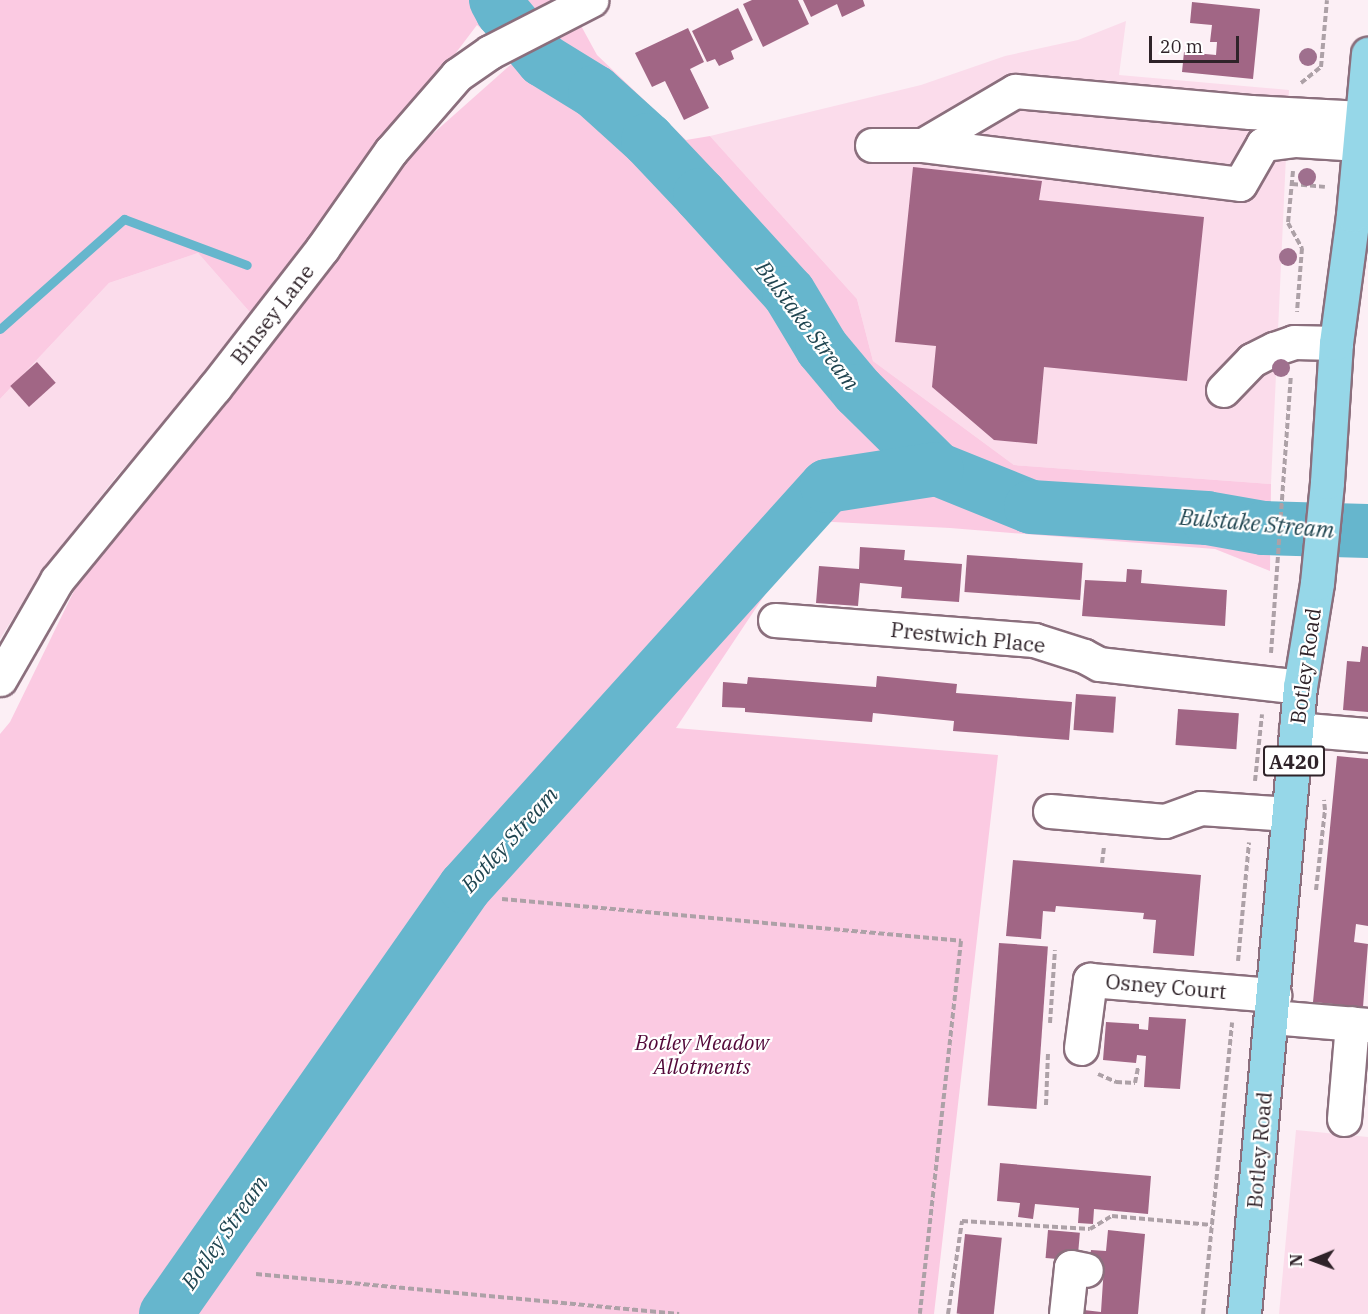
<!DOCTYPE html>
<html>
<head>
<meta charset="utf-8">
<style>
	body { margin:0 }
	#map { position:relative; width:1368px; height:1314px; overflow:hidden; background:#fceff5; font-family:"IBM Plex Serif",serif }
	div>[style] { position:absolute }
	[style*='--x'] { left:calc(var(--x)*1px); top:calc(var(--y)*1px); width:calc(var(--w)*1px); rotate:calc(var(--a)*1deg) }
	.built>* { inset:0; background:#fbdceb }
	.green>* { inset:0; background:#fbcae2 }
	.stream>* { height:9px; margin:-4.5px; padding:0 4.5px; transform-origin:4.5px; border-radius:4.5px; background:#66b6cd }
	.river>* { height:54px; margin:-27px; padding:0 27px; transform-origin:27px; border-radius:27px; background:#66b6cd }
	.building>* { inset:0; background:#a16685; transform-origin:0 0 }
	.path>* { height:4px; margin-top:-2px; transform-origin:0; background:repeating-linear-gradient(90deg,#ada1a7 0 6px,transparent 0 9px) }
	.roads { filter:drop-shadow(2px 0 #8b6f7d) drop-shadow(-2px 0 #8b6f7d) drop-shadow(0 2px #8b6f7d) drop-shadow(0 -2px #8b6f7d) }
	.minor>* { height:33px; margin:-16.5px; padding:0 16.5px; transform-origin:16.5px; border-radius:16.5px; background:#fff }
	.major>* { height:33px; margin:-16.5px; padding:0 16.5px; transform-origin:16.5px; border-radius:16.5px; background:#96d7e8 }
	.trees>* { width:18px; height:18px; margin:-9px; border-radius:50%; background:#9f708e }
	span { translate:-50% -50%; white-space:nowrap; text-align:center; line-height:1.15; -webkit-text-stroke:4.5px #fff; paint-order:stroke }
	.shield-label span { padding:2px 4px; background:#fff; border:2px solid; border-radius:4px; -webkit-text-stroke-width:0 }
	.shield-label { font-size:20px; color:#2f2329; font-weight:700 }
	.street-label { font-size:21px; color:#2f2329 }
	.park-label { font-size:21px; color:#530839; font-style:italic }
	.water-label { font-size:22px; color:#204550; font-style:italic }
	.north { position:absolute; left:1284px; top:1230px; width:60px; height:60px; -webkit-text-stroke:4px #fff; paint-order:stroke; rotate:269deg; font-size:16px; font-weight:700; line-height:24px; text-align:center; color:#2f2329 }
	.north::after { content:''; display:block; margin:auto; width:21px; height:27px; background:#2f2329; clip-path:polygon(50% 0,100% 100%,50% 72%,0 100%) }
	.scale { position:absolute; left:1149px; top:36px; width:90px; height:27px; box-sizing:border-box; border:3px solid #2f2329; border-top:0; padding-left:8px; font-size:18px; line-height:21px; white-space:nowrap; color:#2f2329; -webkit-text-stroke:4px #fff; paint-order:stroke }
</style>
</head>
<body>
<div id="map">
	<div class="built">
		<div style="clip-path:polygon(1126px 21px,1119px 75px,1289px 90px,1271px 484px,1014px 465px,873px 361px,857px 299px,710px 136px,921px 85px,1005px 56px,1078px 40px)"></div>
		<div style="clip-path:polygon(198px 253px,255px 318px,116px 477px,47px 564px,0 639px,0 399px,109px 283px)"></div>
		<div style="clip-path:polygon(1296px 1130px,1368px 1137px,1368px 1314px,1279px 1314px)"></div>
	</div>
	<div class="green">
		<div style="clip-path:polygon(0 0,567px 0,597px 55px,686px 140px,710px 136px,857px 299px,873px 361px,1014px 465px,1271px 484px,1270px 571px,1215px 549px,950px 528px,814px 521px,676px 728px,998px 755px,934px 1314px,0 1314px,0 734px,10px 722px,91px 556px,288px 313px,410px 154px,516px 60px,477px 25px,255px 318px,198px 253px,109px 283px,0 399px)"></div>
	</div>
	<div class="stream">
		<div style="--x:502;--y:11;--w:11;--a:-80"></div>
		<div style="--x:0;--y:329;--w:166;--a:-41.6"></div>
		<div style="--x:124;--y:219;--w:131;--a:20.5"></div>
	</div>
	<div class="river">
		<div style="--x:496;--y:0;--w:13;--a:61"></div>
		<div style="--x:502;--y:11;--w:64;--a:50.1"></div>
		<div style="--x:543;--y:60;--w:61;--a:31.6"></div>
		<div style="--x:595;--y:92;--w:72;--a:42.2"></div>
		<div style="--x:648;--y:140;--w:76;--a:46.6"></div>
		<div style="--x:700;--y:195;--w:132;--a:47.8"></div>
		<div style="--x:789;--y:293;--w:64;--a:59"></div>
		<div style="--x:822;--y:348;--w:56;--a:50.1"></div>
		<div style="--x:858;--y:391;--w:111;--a:44.6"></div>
		<div style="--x:937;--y:469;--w:101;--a:22"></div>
		<div style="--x:1031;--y:507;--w:176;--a:3.6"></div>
		<div style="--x:1207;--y:518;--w:58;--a:10"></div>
		<div style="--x:1264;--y:528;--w:104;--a:1.7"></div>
		<div style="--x:166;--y:1314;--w:521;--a:-55"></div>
		<div style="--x:465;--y:887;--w:540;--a:-47.93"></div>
		<div style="--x:827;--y:486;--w:111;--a:-8.8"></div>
	</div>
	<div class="building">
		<div style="clip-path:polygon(752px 0,798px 0,809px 24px,763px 47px,743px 4px)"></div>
		<div style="clip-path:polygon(803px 0,863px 0,865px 6px,842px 17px,837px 4px,811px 17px)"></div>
		<div style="clip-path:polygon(1192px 2px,1260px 9px,1253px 79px,1182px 72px,1184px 52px,1216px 55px,1217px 42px,1210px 42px,1212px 25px,1190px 23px)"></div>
		<div style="clip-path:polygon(738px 8px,753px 40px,731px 51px,734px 59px,719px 66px,715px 59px,707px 62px,692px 31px)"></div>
		<div style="clip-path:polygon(688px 28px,704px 62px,690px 69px,709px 108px,684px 120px,665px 81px,652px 87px,635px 53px)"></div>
		<div style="clip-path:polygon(913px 167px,1042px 181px,1039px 200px,1204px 217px,1187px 381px,1044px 367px,1037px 444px,994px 440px,932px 387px,936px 346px,895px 342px)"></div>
		<div style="left:37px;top:362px;width:28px;height:36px;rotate:48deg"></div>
		<div style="clip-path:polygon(860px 547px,905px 550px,904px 560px,962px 564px,959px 602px,901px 598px,902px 587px,860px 583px,858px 606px,816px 603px,819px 566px,859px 569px)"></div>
		<div style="left:967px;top:555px;width:116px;height:37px;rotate:4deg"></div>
		<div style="clip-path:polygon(1127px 569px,1142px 570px,1141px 583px,1227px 590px,1225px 626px,1082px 616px,1085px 580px,1126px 582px)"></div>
		<div style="clip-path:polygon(1362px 646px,1368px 647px,1368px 712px,1343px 710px,1347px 661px,1360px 662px)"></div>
		<div style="clip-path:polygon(877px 676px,957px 684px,956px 693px,1072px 702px,1069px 740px,953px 731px,954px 721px,873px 713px,872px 722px,745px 712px,745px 708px,722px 707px,723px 682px,747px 684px,748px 677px,876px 687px)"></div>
		<div style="left:1076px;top:694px;width:40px;height:36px;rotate:4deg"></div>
		<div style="left:1178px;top:709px;width:61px;height:36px;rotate:4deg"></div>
		<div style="clip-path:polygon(1337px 756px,1368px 759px,1368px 926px,1356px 924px,1354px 942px,1368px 944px,1363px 1007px,1313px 1002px)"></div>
		<div style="clip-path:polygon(1013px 860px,1201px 875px,1194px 956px,1153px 953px,1156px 920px,1143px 919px,1144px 913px,1056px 906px,1055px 912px,1043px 911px,1041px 939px,1006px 936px)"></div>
		<div style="left:999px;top:943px;width:49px;height:163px;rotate:4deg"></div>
		<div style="clip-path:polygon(1149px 1017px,1186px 1019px,1180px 1089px,1144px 1087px,1146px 1056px,1137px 1055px,1136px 1063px,1103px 1060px,1106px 1022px,1139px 1024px,1139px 1029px,1148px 1030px)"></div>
		<div style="clip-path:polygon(1000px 1163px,1151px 1176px,1148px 1214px,1094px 1209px,1093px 1224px,1078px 1223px,1079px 1208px,1035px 1204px,1033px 1219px,1018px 1217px,1020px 1203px,997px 1201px)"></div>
		<div style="left:1048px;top:1230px;width:32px;height:28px;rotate:5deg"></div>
		<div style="clip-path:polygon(1108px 1230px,1145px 1234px,1138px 1314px,1083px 1314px,1084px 1310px,1101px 1312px,1104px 1266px,1089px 1264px,1091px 1250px,1106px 1251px)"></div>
		<div style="left:965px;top:1234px;width:37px;height:80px;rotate:6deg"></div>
	</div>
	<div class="path">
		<div style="--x:1301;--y:83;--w:26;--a:-39"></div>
		<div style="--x:1321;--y:67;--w:67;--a:-84.9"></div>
		<div style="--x:1293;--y:171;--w:52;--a:95.5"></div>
		<div style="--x:1288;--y:223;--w:29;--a:61"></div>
		<div style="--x:1302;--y:248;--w:64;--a:94.5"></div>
		<div style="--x:1292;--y:184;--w:33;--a:5"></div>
		<div style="--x:1271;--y:653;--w:277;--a:-85.9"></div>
		<div style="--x:1255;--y:781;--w:67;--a:-84"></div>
		<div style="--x:1102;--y:863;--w:16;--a:-83"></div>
		<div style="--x:1316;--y:890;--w:81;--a:-83.6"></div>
		<div style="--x:1325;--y:810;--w:10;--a:-96"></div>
		<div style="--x:502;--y:899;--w:461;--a:5.2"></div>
		<div style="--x:961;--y:941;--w:375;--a:96.3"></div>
		<div style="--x:1238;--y:961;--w:119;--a:-84.7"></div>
		<div style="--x:1050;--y:1023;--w:73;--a:-86.1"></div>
		<div style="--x:1098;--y:1074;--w:20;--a:24"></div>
		<div style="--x:1116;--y:1082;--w:19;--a:3"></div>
		<div style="--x:1135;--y:1083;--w:16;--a:-79"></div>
		<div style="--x:1046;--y:1105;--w:53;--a:-87.8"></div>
		<div style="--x:256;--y:1274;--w:425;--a:5.4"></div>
		<div style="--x:948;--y:1314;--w:94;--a:-81.4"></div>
		<div style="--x:962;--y:1221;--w:128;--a:3.6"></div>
		<div style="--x:1090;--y:1229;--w:26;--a:-31"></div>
		<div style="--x:1112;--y:1216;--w:100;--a:5.1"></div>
		<div style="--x:1203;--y:1314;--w:293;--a:-84.3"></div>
	</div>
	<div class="roads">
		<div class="minor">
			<div style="--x:1263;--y:144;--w:33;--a:-7"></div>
			<div style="--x:1296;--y:140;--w:63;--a:3.6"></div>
			<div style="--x:872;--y:145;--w:51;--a:0"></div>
			<div style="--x:923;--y:145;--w:319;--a:7"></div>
			<div style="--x:1240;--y:184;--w:46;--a:-60.1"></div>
			<div style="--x:923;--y:145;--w:107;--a:-30.4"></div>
			<div style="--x:1015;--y:91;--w:236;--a:5.1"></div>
			<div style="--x:1250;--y:112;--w:112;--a:3.1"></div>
			<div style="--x:1223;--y:390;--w:42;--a:-46"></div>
			<div style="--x:1252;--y:360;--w:25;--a:-27"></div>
			<div style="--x:1274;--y:349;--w:21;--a:-19"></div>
			<div style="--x:1294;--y:342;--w:42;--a:1.4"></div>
			<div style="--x:775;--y:620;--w:260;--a:4.4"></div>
			<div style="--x:1034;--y:640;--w:52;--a:17.7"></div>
			<div style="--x:1084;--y:656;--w:17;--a:28"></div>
			<div style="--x:1099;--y:664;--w:202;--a:6.5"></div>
			<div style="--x:0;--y:679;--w:114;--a:-60.1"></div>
			<div style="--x:57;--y:580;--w:249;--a:-50.7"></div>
			<div style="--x:215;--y:387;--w:175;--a:-52.2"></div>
			<div style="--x:322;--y:249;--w:120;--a:-54.9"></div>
			<div style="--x:391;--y:151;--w:101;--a:-49"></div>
			<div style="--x:457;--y:75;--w:40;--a:-34.9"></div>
			<div style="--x:490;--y:52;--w:114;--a:-27.2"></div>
			<div style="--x:1296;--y:729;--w:72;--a:4.8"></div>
			<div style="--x:1050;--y:811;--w:115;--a:5"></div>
			<div style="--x:1165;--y:821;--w:38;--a:-20"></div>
			<div style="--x:1201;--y:808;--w:88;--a:3.9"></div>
			<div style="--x:1272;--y:1017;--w:96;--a:4.8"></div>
			<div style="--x:1081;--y:1048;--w:69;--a:-82.5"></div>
			<div style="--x:1090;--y:980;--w:185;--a:4.7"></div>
			<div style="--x:1344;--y:1119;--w:96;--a:-85.2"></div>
			<div style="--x:1066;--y:1314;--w:47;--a:-83.9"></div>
			<div style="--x:1071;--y:1267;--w:15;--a:11"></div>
		</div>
		<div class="major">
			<div style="--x:1244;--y:1314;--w:629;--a:-84.9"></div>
			<div style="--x:1300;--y:687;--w:105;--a:-80.7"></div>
			<div style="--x:1317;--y:583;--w:101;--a:-84.3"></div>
			<div style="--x:1327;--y:482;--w:139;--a:-86.3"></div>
			<div style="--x:1336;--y:343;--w:129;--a:-82.4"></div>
			<div style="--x:1353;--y:215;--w:162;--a:-84.7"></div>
		</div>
	</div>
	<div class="trees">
		<div style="left:1308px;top:57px"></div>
		<div style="left:1307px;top:177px"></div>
		<div style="left:1288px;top:257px"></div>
		<div style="left:1281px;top:368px"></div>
	</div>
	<div class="shield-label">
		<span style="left:1294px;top:761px">A420</span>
	</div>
	<div class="street-label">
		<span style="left:272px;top:314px;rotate:-52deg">Binsey Lane</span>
		<span style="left:968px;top:637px;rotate:6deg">Prestwich Place</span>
		<span style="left:1305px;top:666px;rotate:-82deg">Botley Road</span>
		<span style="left:1166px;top:986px;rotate:5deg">Osney Court</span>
		<span style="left:1259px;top:1150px;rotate:-85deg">Botley Road</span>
	</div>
	<div class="park-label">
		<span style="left:702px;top:1054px">Botley Meadow<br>Allotments</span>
	</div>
	<div class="water-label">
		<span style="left:808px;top:325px;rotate:53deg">Bulstake Stream</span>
		<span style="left:1257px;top:523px;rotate:5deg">Bulstake Stream</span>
		<span style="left:509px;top:839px;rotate:-48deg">Botley Stream</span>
		<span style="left:224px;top:1232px;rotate:-55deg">Botley Stream</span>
	</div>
	<div class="north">N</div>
	<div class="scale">20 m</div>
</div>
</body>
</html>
